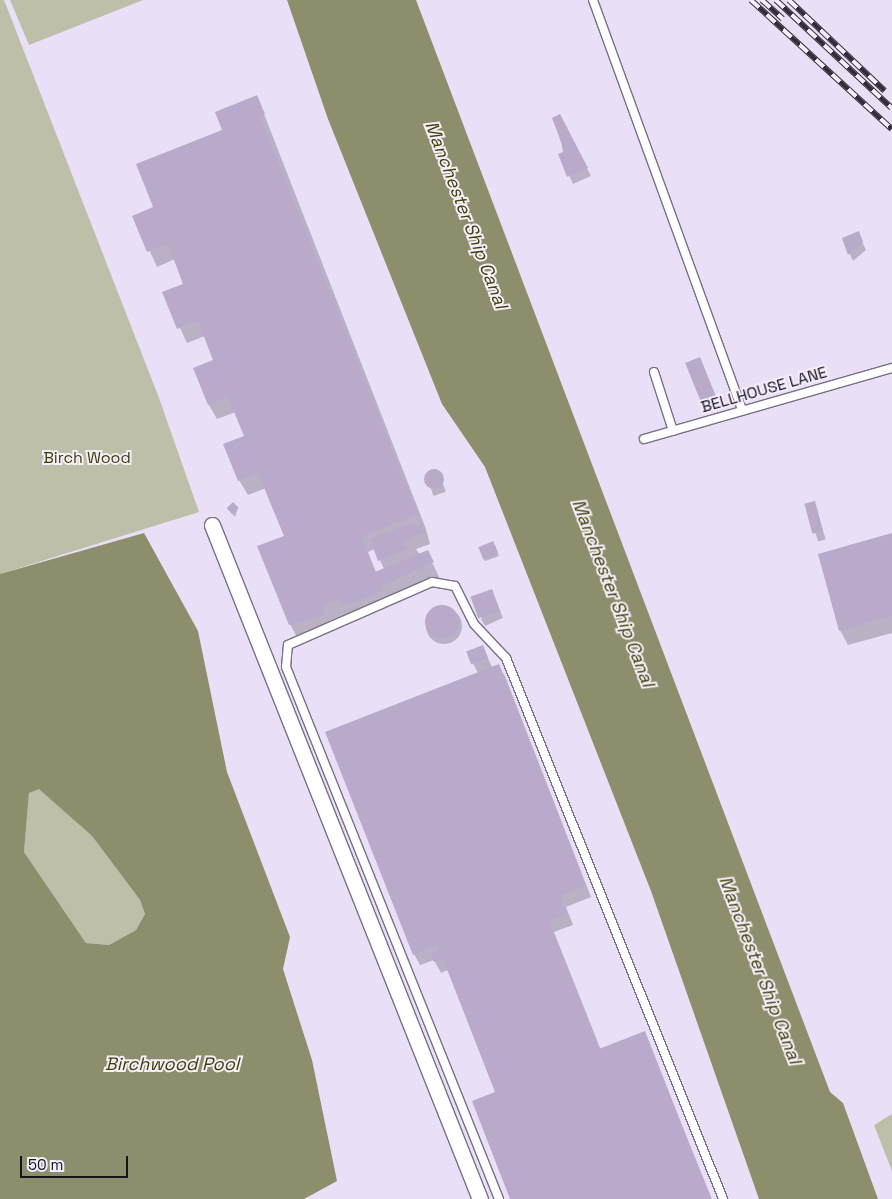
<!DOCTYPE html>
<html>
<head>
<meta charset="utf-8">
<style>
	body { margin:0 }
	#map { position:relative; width:892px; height:1199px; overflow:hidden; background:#e9dff6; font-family:"Space Grotesk",sans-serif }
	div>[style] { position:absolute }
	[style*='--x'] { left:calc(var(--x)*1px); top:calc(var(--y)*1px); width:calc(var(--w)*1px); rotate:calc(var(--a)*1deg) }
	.green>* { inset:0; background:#bdbfa9 }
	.water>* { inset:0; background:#8d8f6c }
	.shadow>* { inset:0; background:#0003; transform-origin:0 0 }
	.round { border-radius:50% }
	.building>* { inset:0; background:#b9aacb; transform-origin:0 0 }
	.roads { filter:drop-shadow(1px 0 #797084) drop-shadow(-1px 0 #797084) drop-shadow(0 1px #797084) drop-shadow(0 -1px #797084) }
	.lane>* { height:8px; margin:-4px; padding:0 4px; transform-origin:4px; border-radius:4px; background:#fff }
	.street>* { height:15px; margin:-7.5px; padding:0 7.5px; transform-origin:7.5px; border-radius:7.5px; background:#fff }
	.rail>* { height:5.5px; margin-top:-2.75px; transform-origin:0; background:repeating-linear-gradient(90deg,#f5eefc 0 11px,#322d37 0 22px); box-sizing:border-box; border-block:1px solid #322d37 }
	span { translate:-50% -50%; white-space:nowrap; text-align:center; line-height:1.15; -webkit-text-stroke:4px #f5eefc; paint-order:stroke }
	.street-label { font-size:16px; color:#17131b }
	.park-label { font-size:16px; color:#3e3e00 }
	.water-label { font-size:18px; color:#404101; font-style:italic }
	.scale { position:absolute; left:20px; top:1156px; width:108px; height:22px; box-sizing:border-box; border:2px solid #17131b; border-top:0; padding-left:6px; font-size:15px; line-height:18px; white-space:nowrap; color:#17131b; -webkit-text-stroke:4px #f5eefc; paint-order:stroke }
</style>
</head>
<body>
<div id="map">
	<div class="green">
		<div style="clip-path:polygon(0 0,4px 0,159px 398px,199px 512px,0 574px)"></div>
		<div style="clip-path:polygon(10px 0,143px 0,29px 45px)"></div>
		<div style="clip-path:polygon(39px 788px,92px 836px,140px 900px,145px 914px,136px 930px,109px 945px,86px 943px,24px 852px,29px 793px)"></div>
		<div style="clip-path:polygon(892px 1114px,892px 1171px,874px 1125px)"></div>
	</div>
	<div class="water">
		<div style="clip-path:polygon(287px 0,416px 0,830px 1092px,843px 1103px,878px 1199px,759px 1199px,651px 891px,485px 467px,442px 404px,328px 119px)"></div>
		<div style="clip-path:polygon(evenodd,144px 533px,198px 631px,227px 772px,290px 937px,283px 969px,312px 1060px,337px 1181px,304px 1199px,0 1199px,0 574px,144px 533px,39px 789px,92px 836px,140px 900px,145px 914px,136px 930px,109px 945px,86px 943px,24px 852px,29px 793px,39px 789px)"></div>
	</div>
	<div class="shadow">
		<div style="clip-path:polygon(evenodd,257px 96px,426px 529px,430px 544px,416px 549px,420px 555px,427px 552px,441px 581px,355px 620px,349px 613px,329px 621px,332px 630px,298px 639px,290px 624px,285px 536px,266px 488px,248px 495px,239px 480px,245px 437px,236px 412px,217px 419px,209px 405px,215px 360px,205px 336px,187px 343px,164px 293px,185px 284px,175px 259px,157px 267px,134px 216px,155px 208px,257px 96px,375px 549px,384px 569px,376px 572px,368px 552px,375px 549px)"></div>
		<div style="clip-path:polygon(554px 118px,563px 123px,591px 176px,573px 184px,560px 155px,564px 153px)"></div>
		<div style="clip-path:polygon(858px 233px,866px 250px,853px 261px,843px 239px)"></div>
		<div style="clip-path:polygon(700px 358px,718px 402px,705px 407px,701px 400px)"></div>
		<div style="left:439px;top:472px;width:21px;height:13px;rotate:71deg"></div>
		<div style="left:814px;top:503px;width:38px;height:8px;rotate:72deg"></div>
		<div style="clip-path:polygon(238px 508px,235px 517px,228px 509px)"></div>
		<div style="clip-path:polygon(892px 535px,892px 633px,848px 645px,840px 630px)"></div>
		<div style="clip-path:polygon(495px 545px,499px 556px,485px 561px,483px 558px)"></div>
		<div style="clip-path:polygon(495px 598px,503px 618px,485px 626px,481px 619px)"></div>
		<div class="round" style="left:426px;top:608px;width:36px;height:36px"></div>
		<div style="clip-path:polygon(483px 647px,492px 667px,498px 665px,505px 676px,591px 897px,566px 907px,573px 925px,554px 932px,601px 1050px,644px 1033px,712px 1199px,512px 1199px,497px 1093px,448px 970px,441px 973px,434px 960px,420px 965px,414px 954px,478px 673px,468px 653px)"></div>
	</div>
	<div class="building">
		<div style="clip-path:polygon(257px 95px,265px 114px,260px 116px,418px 514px,361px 537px,375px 572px,428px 550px,434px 562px,380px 587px,382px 591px,345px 606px,340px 599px,321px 606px,325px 615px,289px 625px,257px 546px,284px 536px,258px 473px,238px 481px,223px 444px,244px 436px,228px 397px,208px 405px,193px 368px,213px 360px,198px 321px,177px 329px,162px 292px,183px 284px,168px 244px,147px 252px,132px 216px,153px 207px,136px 164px,222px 130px,215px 112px)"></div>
		<div style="clip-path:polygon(560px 114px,588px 168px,567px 177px,558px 154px,563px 152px,562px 144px,552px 118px)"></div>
		<div style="clip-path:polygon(859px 231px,863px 242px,848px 255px,842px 238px)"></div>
		<div style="left:700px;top:357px;width:41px;height:16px;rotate:68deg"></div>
		<div class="round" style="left:424px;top:469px;width:20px;height:20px"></div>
		<div style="left:815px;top:501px;width:31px;height:11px;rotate:75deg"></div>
		<div style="left:233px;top:502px;width:8px;height:9px;rotate:45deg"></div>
		<div style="clip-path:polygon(414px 522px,416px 526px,422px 523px,425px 532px,402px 541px,404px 547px,415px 546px,378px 561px,370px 539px)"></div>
		<div style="clip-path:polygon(892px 533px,892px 616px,839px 631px,818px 554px)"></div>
		<div style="left:493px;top:541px;width:13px;height:16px;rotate:67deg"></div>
		<div style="left:492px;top:589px;width:23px;height:23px;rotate:70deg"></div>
		<div class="round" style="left:425px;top:605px;width:34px;height:34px"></div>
		<div style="left:483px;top:645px;width:14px;height:18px;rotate:69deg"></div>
		<div style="clip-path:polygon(499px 664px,586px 886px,560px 896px,567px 913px,549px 921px,599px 1049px,645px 1031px,711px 1199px,510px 1199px,472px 1101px,495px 1092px,443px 959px,434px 962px,430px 954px,439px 950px,437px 945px,413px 955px,325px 732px)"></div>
	</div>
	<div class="roads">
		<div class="lane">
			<div style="--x:593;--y:0;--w:435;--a:70"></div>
			<div style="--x:654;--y:372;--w:62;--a:72.1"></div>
			<div style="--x:644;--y:439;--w:258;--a:-16"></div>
			<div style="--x:499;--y:1199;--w:573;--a:-111.82"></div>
			<div style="--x:286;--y:667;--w:22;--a:-85"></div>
			<div style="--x:288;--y:645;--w:157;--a:-23.6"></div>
			<div style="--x:432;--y:582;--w:23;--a:10"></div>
			<div style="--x:455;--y:586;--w:42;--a:63.4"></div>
			<div style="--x:474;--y:624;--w:47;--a:46.7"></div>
			<div style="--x:506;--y:658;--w:583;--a:68.14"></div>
		</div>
		<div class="street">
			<div style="--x:212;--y:525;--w:725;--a:68.32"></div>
		</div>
	</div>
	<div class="rail">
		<div style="--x:751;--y:0;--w:191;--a:42.5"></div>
		<div style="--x:762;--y:0;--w:28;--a:42"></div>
		<div style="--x:776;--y:0;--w:158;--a:43"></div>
		<div style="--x:789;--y:0;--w:132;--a:43.5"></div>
	</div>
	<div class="street-label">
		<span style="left:764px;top:390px;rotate:-16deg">BELLHOUSE LANE</span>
	</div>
	<div class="park-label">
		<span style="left:87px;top:458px">Birch Wood</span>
	</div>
	<div class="water-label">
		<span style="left:466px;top:215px;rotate:69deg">Manchester Ship Canal</span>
		<span style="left:613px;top:593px;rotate:69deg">Manchester Ship Canal</span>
		<span style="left:760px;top:970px;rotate:69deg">Manchester Ship Canal</span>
		<span style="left:172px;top:1064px">Birchwood Pool</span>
	</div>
	<div class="scale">50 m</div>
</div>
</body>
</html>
